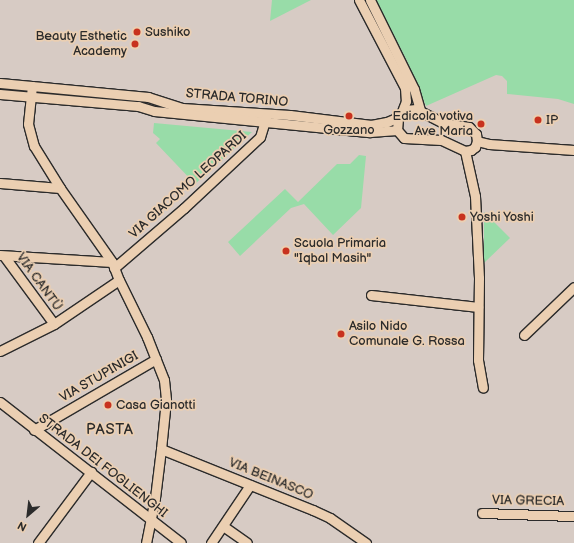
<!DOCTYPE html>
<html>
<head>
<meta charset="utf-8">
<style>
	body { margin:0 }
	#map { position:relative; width:574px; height:543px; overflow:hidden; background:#d7cbc4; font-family:"Balsamiq Sans",sans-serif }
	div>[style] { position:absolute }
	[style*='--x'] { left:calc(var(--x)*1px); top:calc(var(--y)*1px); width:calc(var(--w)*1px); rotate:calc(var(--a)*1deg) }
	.green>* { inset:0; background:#98dca8 }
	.roads { filter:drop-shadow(1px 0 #2b2b2b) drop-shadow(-1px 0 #2b2b2b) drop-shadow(0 1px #2b2b2b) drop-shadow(0 -1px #2b2b2b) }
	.minor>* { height:9px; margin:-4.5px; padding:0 4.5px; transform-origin:4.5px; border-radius:4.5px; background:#ebcfb2 }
	.dots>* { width:11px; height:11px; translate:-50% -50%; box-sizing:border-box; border:2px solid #ebcfb2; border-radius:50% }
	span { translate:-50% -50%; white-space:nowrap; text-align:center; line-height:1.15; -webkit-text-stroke:3.5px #ebcfb2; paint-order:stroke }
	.poi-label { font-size:13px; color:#2b2b2b }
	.left { translate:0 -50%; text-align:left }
	.right { translate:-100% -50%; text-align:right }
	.street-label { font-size:13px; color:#2b2b2b }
	.quarter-label { font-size:15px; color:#2b2b2b; letter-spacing:1px }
	.north { position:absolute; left:8px; top:495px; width:40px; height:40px; -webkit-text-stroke:3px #ebcfb2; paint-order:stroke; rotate:208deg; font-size:11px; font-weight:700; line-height:16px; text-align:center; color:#2b2b2b }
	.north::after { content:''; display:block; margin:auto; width:14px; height:18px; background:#2b2b2b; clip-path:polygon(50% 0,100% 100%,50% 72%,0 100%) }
</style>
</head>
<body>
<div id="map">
	<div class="green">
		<div style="clip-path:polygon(272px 0,311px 0,270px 21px)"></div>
		<div style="clip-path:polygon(376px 0,574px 0,574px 104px,558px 99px,507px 94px,507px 81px,502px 76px,496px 75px,426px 106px,407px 61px)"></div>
		<div style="clip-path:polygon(154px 123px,252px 132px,195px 184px,156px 143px,160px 139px,153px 133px)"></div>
		<div style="clip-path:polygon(359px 155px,366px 156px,361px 208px,333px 235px,304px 204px,291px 208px,240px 256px,228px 242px,285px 189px,298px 202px,337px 164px,350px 164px)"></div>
		<div style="clip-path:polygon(484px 212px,510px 238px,484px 263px)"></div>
	</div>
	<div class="roads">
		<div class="minor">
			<div style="--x:359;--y:0;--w:99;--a:62.4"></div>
			<div style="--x:405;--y:88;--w:13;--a:86"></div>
			<div style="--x:406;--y:101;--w:14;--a:111"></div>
			<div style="--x:370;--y:0;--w:99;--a:63.7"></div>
			<div style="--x:414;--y:89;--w:22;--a:74"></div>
			<div style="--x:0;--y:83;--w:149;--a:5.4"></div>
			<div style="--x:148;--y:97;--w:36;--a:18"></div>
			<div style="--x:182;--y:108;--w:108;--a:3.7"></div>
			<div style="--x:290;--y:115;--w:82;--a:7"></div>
			<div style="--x:371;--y:125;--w:16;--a:-11"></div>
			<div style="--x:387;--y:122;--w:13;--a:-23"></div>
			<div style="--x:32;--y:86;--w:38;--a:96"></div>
			<div style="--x:28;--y:124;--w:23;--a:75"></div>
			<div style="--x:34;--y:146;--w:49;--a:58.2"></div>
			<div style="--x:60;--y:188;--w:90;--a:54.9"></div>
			<div style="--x:112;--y:262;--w:19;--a:69"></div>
			<div style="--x:119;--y:280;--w:64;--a:63.8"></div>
			<div style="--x:147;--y:337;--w:46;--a:68.4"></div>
			<div style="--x:164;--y:380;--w:20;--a:84"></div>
			<div style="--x:166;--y:400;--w:49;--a:95.8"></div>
			<div style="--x:161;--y:449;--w:49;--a:97"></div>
			<div style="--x:155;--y:498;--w:46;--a:101.3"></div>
			<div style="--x:0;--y:94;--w:139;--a:5"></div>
			<div style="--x:138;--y:106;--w:17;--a:17"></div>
			<div style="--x:154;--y:111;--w:217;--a:5.6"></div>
			<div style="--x:370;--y:132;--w:27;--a:-4"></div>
			<div style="--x:416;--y:109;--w:30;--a:27"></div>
			<div style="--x:443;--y:123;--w:26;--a:9"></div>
			<div style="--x:469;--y:127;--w:10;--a:45"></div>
			<div style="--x:476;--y:134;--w:7;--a:82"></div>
			<div style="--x:477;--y:141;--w:6;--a:108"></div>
			<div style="--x:475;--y:147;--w:5;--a:143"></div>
			<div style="--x:471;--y:150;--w:6;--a:171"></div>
			<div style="--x:465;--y:151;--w:26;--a:-155"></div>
			<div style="--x:441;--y:140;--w:37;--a:-177"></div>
			<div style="--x:404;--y:138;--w:11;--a:-131"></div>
			<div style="--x:397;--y:130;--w:12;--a:-85"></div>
			<div style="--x:398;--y:118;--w:11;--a:-45"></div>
			<div style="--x:406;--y:110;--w:10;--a:-6"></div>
			<div style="--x:477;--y:141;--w:12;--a:14"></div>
			<div style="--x:489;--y:144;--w:85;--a:4"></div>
			<div style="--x:465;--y:151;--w:46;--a:77.5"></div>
			<div style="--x:475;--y:196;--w:82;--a:87.2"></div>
			<div style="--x:479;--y:278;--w:82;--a:90.7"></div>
			<div style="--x:478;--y:360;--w:28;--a:80"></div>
			<div style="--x:0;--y:183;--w:60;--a:4.8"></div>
			<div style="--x:0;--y:255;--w:112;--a:3.6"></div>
			<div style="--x:4;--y:256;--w:84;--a:53.7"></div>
			<div style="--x:114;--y:268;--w:92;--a:-40.6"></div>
			<div style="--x:184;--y:208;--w:104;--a:-43.1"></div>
			<div style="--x:260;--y:137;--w:21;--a:-73"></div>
			<div style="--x:371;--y:295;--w:108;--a:6.4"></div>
			<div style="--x:524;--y:335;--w:69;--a:-43.8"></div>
			<div style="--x:0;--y:351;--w:60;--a:-26.6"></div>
			<div style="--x:54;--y:324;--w:78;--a:-34.1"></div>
			<div style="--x:0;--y:402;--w:229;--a:37.9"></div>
			<div style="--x:34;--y:430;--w:141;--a:-30.2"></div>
			<div style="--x:161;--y:449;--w:164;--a:21.9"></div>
			<div style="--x:313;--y:510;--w:19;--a:25"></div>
			<div style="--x:330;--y:518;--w:44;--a:34.8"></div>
			<div style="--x:482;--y:513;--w:92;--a:1.9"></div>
			<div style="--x:223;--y:526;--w:29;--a:35"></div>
			<div style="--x:38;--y:543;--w:89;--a:-53.3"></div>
			<div style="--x:211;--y:543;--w:70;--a:-56.1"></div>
		</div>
	</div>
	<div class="dots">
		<div style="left:137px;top:32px;background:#c8321e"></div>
		<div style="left:135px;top:44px;background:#c8321e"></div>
		<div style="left:349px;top:116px;background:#c8321e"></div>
		<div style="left:538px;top:120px;background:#c8321e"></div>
		<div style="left:481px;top:124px;background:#c8321e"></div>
		<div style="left:462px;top:217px;background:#c8321e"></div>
		<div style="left:286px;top:251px;background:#c8321e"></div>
		<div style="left:341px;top:334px;background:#c8321e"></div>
		<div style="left:108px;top:405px;background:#c8321e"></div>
	</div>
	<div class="poi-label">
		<span class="left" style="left:145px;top:32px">Sushiko</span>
		<span class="right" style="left:127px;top:44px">Beauty Esthetic<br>Academy</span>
		<span class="right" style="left:473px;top:124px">Edicola votiva<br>Ave Maria</span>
		<span class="left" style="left:546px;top:120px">IP</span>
		<span style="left:349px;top:130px">Gozzano</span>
		<span class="left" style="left:470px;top:217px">Yoshi Yoshi</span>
		<span class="left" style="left:294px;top:251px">Scuola Primaria<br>"Iqbal Masih"</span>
		<span class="left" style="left:349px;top:334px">Asilo Nido<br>Comunale G. Rossa</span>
		<span class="left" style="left:116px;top:405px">Casa Gianotti</span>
	</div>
	<div class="street-label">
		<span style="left:237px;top:98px;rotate:5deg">STRADA TORINO</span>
		<span style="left:188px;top:185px;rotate:-42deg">VIA GIACOMO LEOPARDI</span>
		<span style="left:39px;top:282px;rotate:54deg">VIA CANTÙ</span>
		<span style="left:99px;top:377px;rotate:-30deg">VIA STUPINIGI</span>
		<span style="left:103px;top:466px;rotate:38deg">STRADA DEI FOGLIENGHI</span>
		<span style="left:271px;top:479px;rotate:22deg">VIA BEINASCO</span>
		<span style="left:528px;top:501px;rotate:1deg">VIA GRECIA</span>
	</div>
	<div class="quarter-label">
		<span style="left:110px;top:430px">PASTA</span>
	</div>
	<div class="north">N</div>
</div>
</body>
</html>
